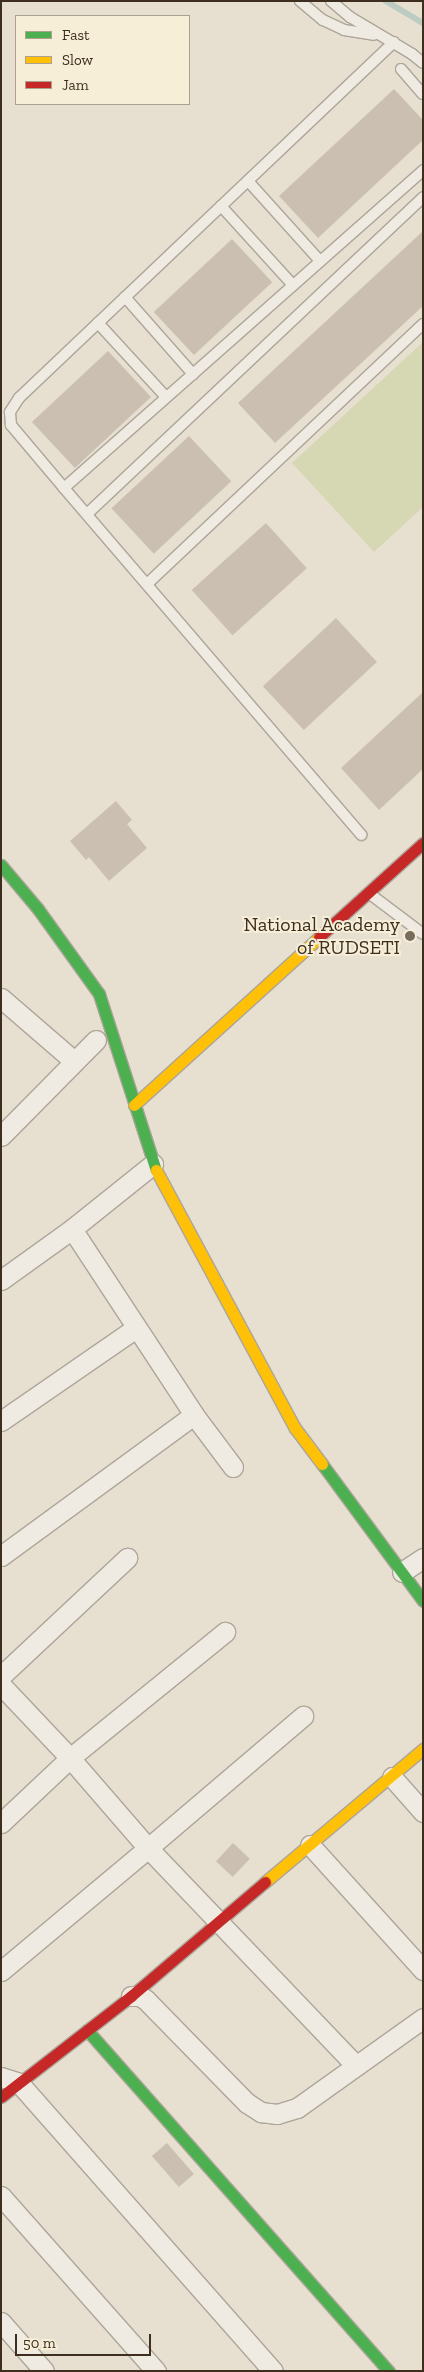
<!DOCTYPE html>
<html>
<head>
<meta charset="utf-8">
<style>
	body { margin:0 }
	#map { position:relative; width:424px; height:2372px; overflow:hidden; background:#e7e0d1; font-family:"Zilla Slab",serif }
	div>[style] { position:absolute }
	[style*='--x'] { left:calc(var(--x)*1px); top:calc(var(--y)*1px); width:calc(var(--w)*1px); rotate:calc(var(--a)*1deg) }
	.green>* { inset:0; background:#d6d7b3 }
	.stream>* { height:5.5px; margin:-2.75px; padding:0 2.75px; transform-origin:2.75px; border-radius:2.75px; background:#bcccc2 }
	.building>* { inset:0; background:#cbbfb2; transform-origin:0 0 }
	.roads { filter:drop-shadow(1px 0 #ada599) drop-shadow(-1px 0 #ada599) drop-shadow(0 1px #ada599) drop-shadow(0 -1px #ada599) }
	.lane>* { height:10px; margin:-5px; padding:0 5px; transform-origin:5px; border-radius:5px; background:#efebe3 }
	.street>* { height:19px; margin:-9.5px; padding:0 9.5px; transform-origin:9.5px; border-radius:9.5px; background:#efebe3 }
	.fast>* { height:11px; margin:-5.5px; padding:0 5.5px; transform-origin:5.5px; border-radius:5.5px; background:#4caf50 }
	.slow>* { height:11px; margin:-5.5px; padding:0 5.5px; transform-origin:5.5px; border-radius:5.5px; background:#ffc107 }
	.jam>* { height:11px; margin:-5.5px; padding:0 5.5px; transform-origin:5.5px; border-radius:5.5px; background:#c62828 }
	.dots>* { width:14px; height:14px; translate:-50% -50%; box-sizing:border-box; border:2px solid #f7eed8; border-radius:50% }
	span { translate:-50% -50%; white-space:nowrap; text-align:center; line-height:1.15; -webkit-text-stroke:4px #f7eed8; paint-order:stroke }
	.poi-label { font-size:20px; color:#3d2e20 }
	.right { translate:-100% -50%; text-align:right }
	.frame { position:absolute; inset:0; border:2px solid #3d2e20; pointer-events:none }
	.legend { position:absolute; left:15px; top:15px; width:175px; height:90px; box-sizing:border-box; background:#f7eed8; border:1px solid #ada18e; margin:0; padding:6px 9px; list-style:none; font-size:15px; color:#3d2e20 }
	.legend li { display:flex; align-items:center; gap:10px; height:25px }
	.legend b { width:25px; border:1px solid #ada18e }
	.scale { position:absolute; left:15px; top:2334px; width:136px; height:22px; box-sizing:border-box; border:2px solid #3d2e20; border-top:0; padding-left:6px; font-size:15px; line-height:18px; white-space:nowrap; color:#3d2e20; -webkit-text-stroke:4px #f7eed8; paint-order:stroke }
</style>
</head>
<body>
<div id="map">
	<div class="green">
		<div style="clip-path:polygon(423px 342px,423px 507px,374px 552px,292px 463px)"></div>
	</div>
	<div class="stream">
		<div style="--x:386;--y:1;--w:43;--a:30.7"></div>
	</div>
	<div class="building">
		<div style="clip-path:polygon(394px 89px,423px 120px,423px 140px,318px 238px,279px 196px)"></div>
		<div style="clip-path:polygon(423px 231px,423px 306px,275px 443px,238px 403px)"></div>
		<div style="left:232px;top:239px;width:59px;height:107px;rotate:47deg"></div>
		<div style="left:108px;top:351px;width:63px;height:104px;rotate:47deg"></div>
		<div style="left:189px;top:436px;width:62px;height:106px;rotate:47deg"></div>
		<div style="left:266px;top:523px;width:61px;height:100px;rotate:48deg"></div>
		<div style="left:336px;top:618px;width:60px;height:100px;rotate:47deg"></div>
		<div style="clip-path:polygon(423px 692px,423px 769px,379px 810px,341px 768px)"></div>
		<div style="clip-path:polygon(116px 801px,132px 820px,127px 824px,147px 848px,109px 881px,89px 857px,86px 860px,70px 841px)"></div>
		<div style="left:233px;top:1843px;width:23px;height:25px;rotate:43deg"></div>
		<div style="left:167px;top:2143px;width:41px;height:20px;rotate:49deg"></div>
	</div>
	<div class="roads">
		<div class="lane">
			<div style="--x:300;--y:1;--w:30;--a:40"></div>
			<div style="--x:323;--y:20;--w:23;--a:25"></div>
			<div style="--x:344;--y:30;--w:30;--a:9"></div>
			<div style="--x:331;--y:1;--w:25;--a:40"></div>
			<div style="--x:350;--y:17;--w:72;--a:30.8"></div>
			<div style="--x:412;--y:54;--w:14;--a:39"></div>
			<div style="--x:394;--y:42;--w:517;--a:136.49"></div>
			<div style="--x:19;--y:398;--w:17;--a:123"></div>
			<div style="--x:10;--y:412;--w:13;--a:86"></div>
			<div style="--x:11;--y:425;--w:82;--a:49.9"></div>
			<div style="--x:64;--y:488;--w:480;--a:-41.5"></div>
			<div style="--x:401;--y:69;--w:33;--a:49"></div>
			<div style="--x:248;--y:181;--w:108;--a:48"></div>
			<div style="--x:221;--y:206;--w:107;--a:47.7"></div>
			<div style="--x:125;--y:297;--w:103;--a:48.6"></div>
			<div style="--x:98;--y:323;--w:100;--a:47.4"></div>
			<div style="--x:64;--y:488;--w:457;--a:49.4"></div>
			<div style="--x:87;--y:514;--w:462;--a:-43.3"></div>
			<div style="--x:147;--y:584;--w:379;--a:-43.3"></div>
			<div style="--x:370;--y:894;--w:66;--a:37"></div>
		</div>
		<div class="street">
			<div style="--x:1;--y:998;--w:96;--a:40.8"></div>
			<div style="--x:1;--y:1136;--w:135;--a:-45.3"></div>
			<div style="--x:72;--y:1229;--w:222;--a:56.7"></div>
			<div style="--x:194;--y:1415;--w:65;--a:53.1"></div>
			<div style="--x:1;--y:1280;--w:87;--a:-35.7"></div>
			<div style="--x:72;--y:1229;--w:104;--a:-38.7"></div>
			<div style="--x:1;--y:1421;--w:164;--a:-34.6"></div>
			<div style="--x:1;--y:1556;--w:239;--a:-36.2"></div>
			<div style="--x:402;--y:1572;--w:25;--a:-34"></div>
			<div style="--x:1;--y:1676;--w:173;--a:-43.1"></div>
			<div style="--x:1;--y:1685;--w:100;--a:46.6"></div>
			<div style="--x:70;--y:1758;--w:119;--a:49.1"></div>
			<div style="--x:148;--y:1848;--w:204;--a:-40.4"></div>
			<div style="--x:392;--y:1777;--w:47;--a:48.5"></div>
			<div style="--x:1;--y:1823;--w:95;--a:-43.3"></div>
			<div style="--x:70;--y:1758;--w:200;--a:-39.1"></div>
			<div style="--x:310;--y:1845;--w:169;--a:47.9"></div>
			<div style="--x:1;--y:1971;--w:192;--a:-39.9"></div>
			<div style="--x:148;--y:1848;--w:301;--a:46.3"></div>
			<div style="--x:131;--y:1996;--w:8;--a:0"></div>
			<div style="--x:139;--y:1996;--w:7;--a:27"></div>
			<div style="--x:145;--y:1999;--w:146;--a:45.6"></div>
			<div style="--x:247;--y:2103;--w:17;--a:33"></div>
			<div style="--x:261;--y:2112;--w:16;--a:7"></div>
			<div style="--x:277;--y:2114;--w:21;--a:-17"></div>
			<div style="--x:297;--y:2108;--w:155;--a:-35.5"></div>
			<div style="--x:1;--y:2077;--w:19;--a:18"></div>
			<div style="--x:19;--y:2083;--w:384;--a:48.6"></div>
			<div style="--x:1;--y:2196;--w:234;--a:48.5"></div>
			<div style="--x:1;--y:2322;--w:65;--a:48.7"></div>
		</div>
		<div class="fast">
			<div style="--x:1;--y:865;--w:57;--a:49.9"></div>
			<div style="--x:38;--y:909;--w:105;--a:54.3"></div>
			<div style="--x:99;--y:994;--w:185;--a:72.1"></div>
			<div style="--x:322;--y:1464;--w:170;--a:53.6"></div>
			<div style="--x:87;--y:2030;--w:456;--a:48.5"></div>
		</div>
		<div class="slow">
			<div style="--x:134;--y:1105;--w:250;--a:-42.2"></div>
			<div style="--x:156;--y:1170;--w:293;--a:61.7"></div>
			<div style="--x:295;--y:1428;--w:45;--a:53.1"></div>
			<div style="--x:265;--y:1882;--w:207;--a:-40.1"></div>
		</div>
		<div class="jam">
			<div style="--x:319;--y:937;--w:140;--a:-42.1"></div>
			<div style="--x:1;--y:2097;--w:165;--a:-37.8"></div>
			<div style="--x:131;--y:1996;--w:176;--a:-40.4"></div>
		</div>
	</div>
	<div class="dots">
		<div style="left:410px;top:936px;background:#786c5e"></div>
	</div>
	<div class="poi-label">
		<span class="right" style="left:400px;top:936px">National Academy<br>of RUDSETI</span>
	</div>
	<div class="frame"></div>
	<ul class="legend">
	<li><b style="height:6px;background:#4caf50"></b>Fast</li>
	<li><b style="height:6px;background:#ffc107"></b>Slow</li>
	<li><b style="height:6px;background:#c62828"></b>Jam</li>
	</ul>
	<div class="scale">50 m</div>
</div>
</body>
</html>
